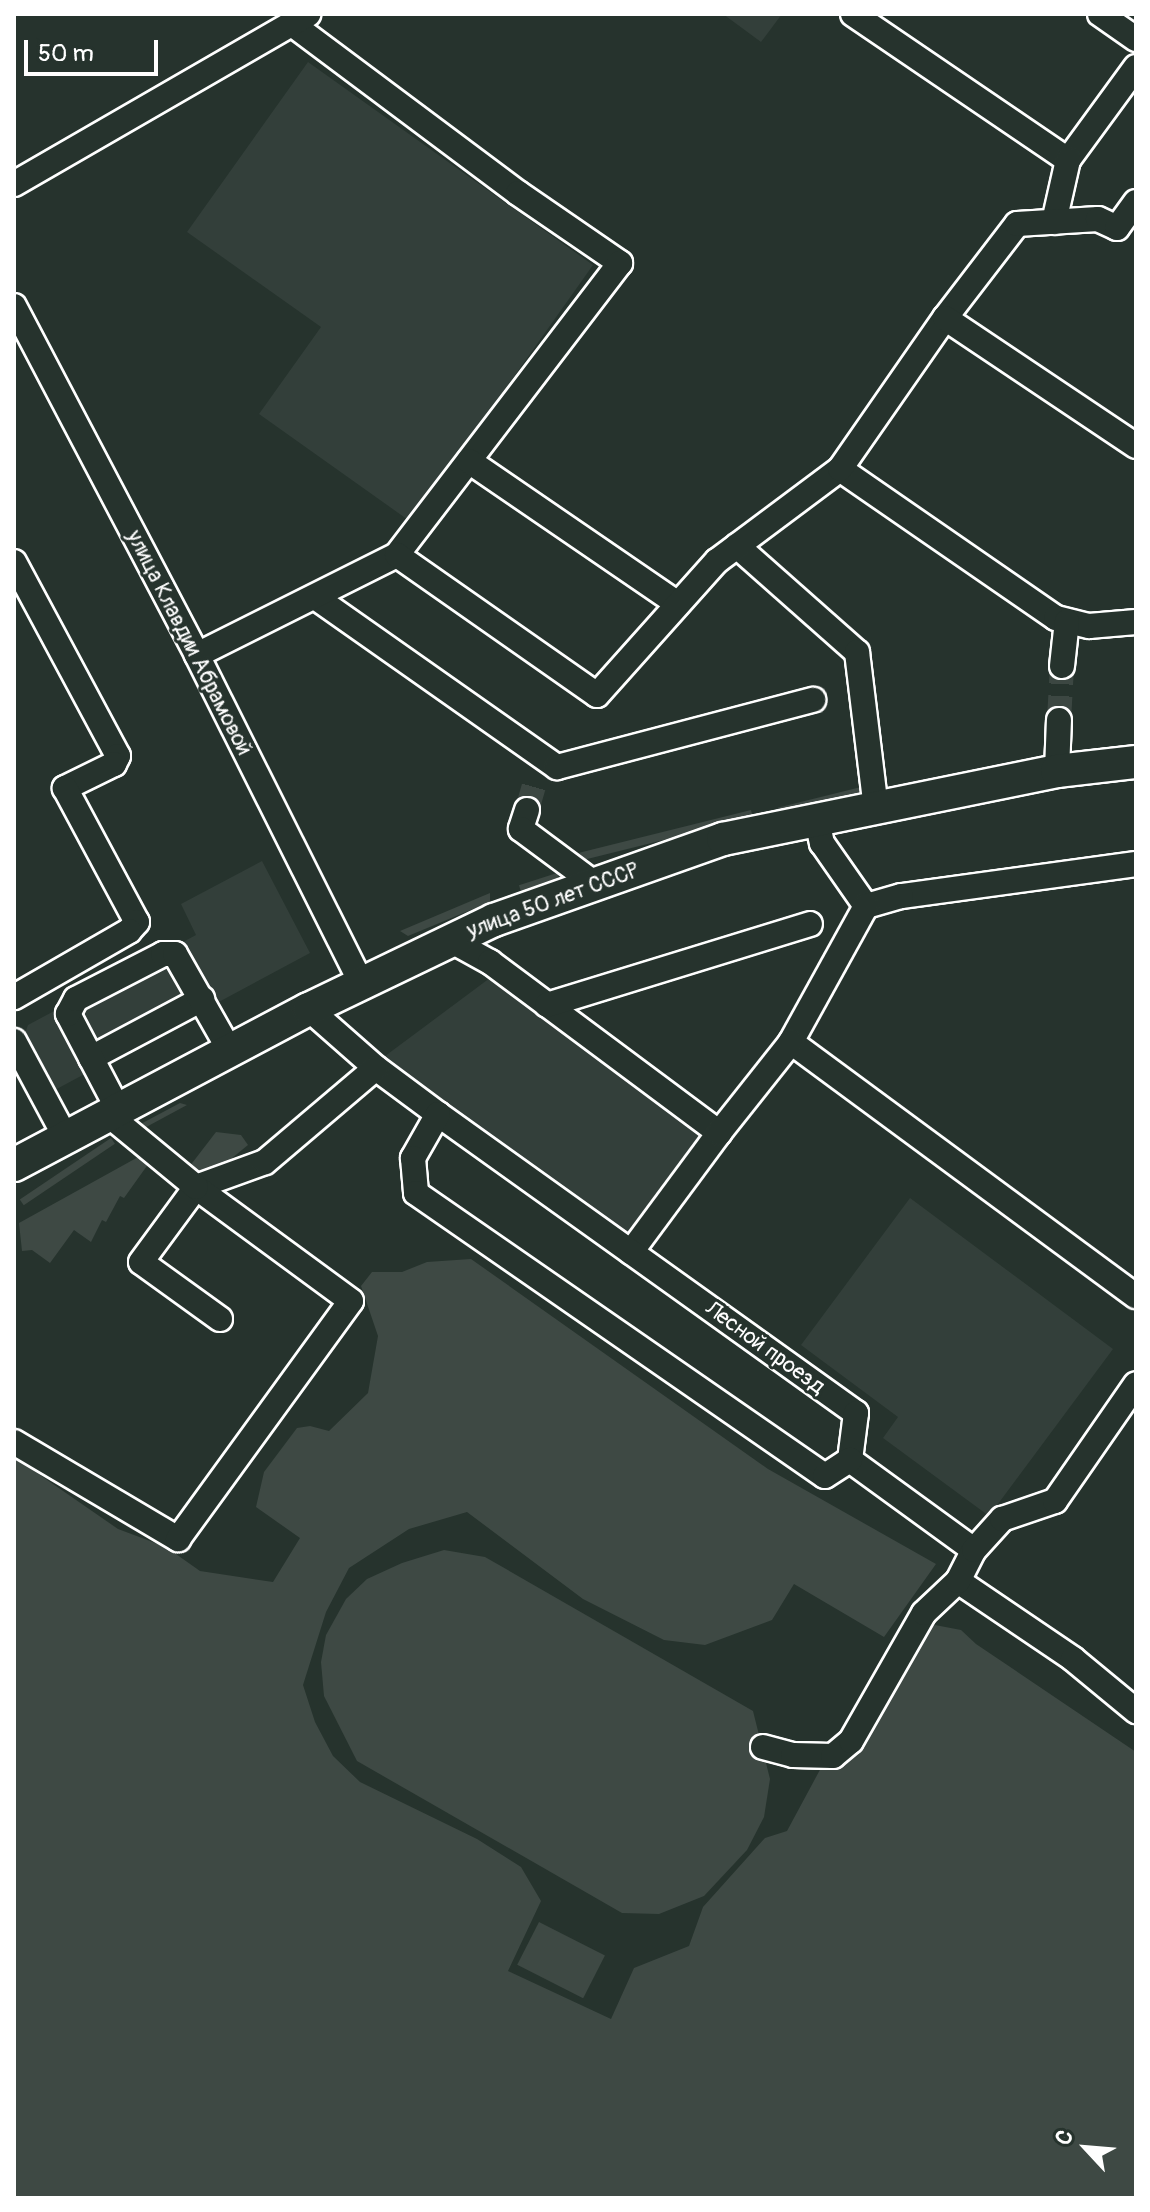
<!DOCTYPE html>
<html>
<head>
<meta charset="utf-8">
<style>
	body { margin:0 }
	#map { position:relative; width:1150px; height:2212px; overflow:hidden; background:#26332d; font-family:Pangolin,sans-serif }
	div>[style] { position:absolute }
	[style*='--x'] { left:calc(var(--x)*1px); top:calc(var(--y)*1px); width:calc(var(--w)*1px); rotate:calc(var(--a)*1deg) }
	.built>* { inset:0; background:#333f3a }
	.green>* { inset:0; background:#3e4944; transform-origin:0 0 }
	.minor-tunnel>* { height:24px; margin-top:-12px; transform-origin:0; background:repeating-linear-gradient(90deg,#3c4742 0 24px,transparent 0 36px) }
	.roads { filter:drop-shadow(2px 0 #fff) drop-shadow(-2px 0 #fff) drop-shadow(0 2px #fff) drop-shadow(0 -2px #fff) }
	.minor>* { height:24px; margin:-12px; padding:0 12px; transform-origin:12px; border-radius:12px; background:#26332d }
	.major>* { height:32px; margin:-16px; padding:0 16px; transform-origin:16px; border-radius:16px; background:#26332d }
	span { translate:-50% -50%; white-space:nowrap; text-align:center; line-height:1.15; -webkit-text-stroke:6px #26332d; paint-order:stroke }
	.street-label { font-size:22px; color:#fff }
	.frame { position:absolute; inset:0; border:16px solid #fff; pointer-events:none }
	.north { position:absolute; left:1046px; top:2108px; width:80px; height:80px; -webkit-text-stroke:6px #26332d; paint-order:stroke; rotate:296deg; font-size:22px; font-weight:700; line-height:32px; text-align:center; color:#fff }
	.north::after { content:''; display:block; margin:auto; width:28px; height:36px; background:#fff; clip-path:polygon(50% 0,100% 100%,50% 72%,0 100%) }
	.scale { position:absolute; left:24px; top:40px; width:134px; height:36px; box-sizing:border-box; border:4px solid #fff; border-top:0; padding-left:10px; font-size:24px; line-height:28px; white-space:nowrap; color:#fff; -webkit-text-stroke:6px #26332d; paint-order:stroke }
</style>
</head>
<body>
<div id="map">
	<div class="built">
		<div style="clip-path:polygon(723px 14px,782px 14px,761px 42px)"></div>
		<div style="clip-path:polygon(308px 62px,593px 265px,411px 522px,259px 414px,321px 327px,187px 232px)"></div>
		<div style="clip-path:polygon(262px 861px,310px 953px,53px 1091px,24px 1036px,28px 1025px,196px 935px,181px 904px)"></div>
		<div style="clip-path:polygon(506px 966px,733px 1132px,631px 1264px,361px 1074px)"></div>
		<div style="clip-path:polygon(910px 1198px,1113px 1349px,989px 1516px,883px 1438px,898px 1417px,801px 1345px)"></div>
	</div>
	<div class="green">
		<div style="left:861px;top:787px;width:8px;height:86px;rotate:76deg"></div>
		<div style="left:751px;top:810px;width:8px;height:177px;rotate:76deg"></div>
		<div style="left:557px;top:873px;width:6px;height:40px;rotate:72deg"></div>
		<div style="clip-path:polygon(490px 893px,490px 902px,408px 936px,400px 931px)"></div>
		<div style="clip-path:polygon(180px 1103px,187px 1105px,137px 1132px,135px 1127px)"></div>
		<div style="clip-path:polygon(216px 1132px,241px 1135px,248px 1145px,204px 1181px,186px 1171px)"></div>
		<div style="left:111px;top:1138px;width:7px;height:110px;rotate:56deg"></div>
		<div style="clip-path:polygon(140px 1156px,149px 1163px,124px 1198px,120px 1196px,106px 1222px,102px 1220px,91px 1242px,74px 1230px,50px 1263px,32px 1250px,22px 1251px,19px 1223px)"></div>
		<div style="clip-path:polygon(471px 1259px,768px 1469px,936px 1564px,884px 1637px,794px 1584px,772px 1620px,705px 1645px,664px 1640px,583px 1599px,467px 1512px,409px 1529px,349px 1568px,326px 1612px,303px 1685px,315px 1722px,333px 1756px,360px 1782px,477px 1839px,521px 1867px,541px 1901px,508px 1971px,611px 2019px,634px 1968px,689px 1946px,703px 1907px,765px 1838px,787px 1831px,822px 1766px,922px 1633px,935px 1625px,961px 1630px,976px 1644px,1136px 1752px,1136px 2198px,14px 2198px,14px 1457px,118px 1529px,166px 1547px,200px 1571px,273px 1582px,300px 1538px,256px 1507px,264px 1472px,297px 1428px,310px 1426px,329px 1431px,368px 1393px,378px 1336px,361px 1286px,372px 1272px,402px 1272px,427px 1262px)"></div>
		<div style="clip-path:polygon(444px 1550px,485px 1557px,753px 1711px,770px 1779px,764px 1817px,747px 1850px,704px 1896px,659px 1914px,622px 1913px,357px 1761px,324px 1696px,321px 1662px,326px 1635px,346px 1599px,367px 1579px,402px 1563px)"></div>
		<div style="left:539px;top:1922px;width:74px;height:48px;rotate:27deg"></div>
	</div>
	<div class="minor-tunnel">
		<div style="--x:1059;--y:720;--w:54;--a:-86.8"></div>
		<div style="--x:527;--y:810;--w:35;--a:-74"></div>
	</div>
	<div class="roads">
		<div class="minor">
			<div style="--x:853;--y:14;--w:260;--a:34.2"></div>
			<div style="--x:1068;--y:160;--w:115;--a:-53.8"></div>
			<div style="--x:1100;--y:14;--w:44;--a:34.8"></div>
			<div style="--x:292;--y:24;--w:282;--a:36.8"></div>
			<div style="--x:518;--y:193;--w:124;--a:34.5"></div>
			<div style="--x:620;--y:263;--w:367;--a:127.4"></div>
			<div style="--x:14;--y:184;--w:340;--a:-30"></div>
			<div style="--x:1054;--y:222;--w:64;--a:-77.3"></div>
			<div style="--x:14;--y:306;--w:394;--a:62.3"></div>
			<div style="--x:197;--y:655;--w:367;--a:63.4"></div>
			<div style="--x:945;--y:318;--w:118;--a:-52.5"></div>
			<div style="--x:1017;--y:224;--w:81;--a:-3.5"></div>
			<div style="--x:1098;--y:219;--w:21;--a:25"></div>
			<div style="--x:1117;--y:228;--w:32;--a:-54"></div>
			<div style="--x:469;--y:461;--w:253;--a:34.4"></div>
			<div style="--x:840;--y:469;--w:262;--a:34.6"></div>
			<div style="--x:1056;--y:618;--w:34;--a:14"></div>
			<div style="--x:1089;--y:626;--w:47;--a:-4.9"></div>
			<div style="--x:737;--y:546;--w:160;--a:41.5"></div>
			<div style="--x:857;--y:652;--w:157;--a:83.1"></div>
			<div style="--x:14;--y:562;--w:220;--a:61.8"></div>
			<div style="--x:118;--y:756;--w:9;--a:117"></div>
			<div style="--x:114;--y:764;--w:55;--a:153.9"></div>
			<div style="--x:65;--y:788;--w:152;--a:61.8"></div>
			<div style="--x:137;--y:922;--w:12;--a:132"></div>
			<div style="--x:129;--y:931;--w:133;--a:150.1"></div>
			<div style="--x:315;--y:597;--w:296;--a:35.1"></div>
			<div style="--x:557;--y:767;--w:265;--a:-14.7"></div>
			<div style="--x:197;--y:655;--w:224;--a:-26.6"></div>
			<div style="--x:397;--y:555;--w:244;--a:35"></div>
			<div style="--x:597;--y:695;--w:180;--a:-48.2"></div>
			<div style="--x:717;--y:561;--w:154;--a:-36.8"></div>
			<div style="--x:840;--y:469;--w:184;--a:-55.2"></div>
			<div style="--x:945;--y:318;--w:230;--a:33.8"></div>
			<div style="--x:1062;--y:666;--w:45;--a:-83.7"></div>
			<div style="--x:1057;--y:771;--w:51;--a:-87.8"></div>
			<div style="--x:527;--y:810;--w:20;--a:108"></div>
			<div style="--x:521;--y:829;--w:92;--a:36.6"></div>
			<div style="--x:817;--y:820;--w:24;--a:78"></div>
			<div style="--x:822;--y:843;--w:77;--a:55.1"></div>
			<div style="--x:1136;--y:864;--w:237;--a:172.2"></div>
			<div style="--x:901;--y:896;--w:36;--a:164"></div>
			<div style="--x:866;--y:906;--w:155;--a:118.9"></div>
			<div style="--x:791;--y:1042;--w:428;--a:36.4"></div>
			<div style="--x:450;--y:940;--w:46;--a:28.8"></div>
			<div style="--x:490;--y:962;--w:286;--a:36.7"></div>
			<div style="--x:719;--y:1133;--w:148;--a:126.5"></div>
			<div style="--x:547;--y:1005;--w:275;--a:-17.1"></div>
			<div style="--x:309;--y:1009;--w:89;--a:41.4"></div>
			<div style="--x:376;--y:1068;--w:77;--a:36.6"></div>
			<div style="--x:438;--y:1114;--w:514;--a:35.58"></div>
			<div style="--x:856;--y:1413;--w:47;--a:97.3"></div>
			<div style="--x:850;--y:1460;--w:153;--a:36"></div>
			<div style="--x:14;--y:1041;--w:110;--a:61.8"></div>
			<div style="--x:91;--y:1058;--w:126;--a:-28"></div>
			<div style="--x:119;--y:1111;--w:110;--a:-117.7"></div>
			<div style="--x:68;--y:1014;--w:17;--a:-62"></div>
			<div style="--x:76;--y:999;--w:98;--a:-27.3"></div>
			<div style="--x:163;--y:954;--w:12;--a:0"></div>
			<div style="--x:175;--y:954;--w:112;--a:60.4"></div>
			<div style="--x:438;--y:1114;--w:51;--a:119.6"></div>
			<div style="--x:413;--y:1158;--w:35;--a:85"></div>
			<div style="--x:416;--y:1193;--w:497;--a:34.7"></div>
			<div style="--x:825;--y:1476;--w:30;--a:-33"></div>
			<div style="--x:719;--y:1133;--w:116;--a:-51.6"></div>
			<div style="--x:220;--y:1319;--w:97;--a:-144.2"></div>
			<div style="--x:141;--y:1262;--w:93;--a:-53.7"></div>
			<div style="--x:196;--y:1187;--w:73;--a:-19.9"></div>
			<div style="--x:265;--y:1162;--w:145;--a:-40.3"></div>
			<div style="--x:14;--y:1442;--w:191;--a:30.6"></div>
			<div style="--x:178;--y:1539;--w:294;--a:-54"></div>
			<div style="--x:351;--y:1301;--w:192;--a:-143.7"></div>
			<div style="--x:196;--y:1187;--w:112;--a:-140.5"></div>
			<div style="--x:958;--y:1581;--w:139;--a:34.1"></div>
			<div style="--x:1073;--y:1659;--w:82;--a:39.5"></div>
			<div style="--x:763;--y:1747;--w:31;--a:15"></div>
			<div style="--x:793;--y:1755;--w:40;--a:1.4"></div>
			<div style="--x:833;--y:1756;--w:23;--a:-40"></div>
			<div style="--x:851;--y:1741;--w:147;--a:-60.3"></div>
			<div style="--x:924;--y:1613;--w:47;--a:-43.3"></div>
			<div style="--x:958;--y:1581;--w:35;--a:-63"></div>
			<div style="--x:974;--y:1550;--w:42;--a:-47.9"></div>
			<div style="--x:1002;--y:1519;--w:56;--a:-18.8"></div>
			<div style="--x:1055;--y:1501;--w:142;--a:-55.3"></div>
		</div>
		<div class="major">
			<div style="--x:14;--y:1165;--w:334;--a:-27.9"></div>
			<div style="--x:309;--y:1009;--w:205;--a:-25.7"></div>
			<div style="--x:494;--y:920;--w:243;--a:-19.5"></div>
			<div style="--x:723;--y:839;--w:341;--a:-11.5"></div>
			<div style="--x:1057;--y:771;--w:80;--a:-6.5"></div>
		</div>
	</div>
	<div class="street-label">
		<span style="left:189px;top:643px;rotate:63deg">улица Клавдии Абрамовой</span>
		<span style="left:553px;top:901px;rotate:-20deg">улица 50 лет СССР</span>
		<span style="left:765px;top:1348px;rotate:36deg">Лесной проезд</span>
	</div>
	<div class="frame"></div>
	<div class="north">С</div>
	<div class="scale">50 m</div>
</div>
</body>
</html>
